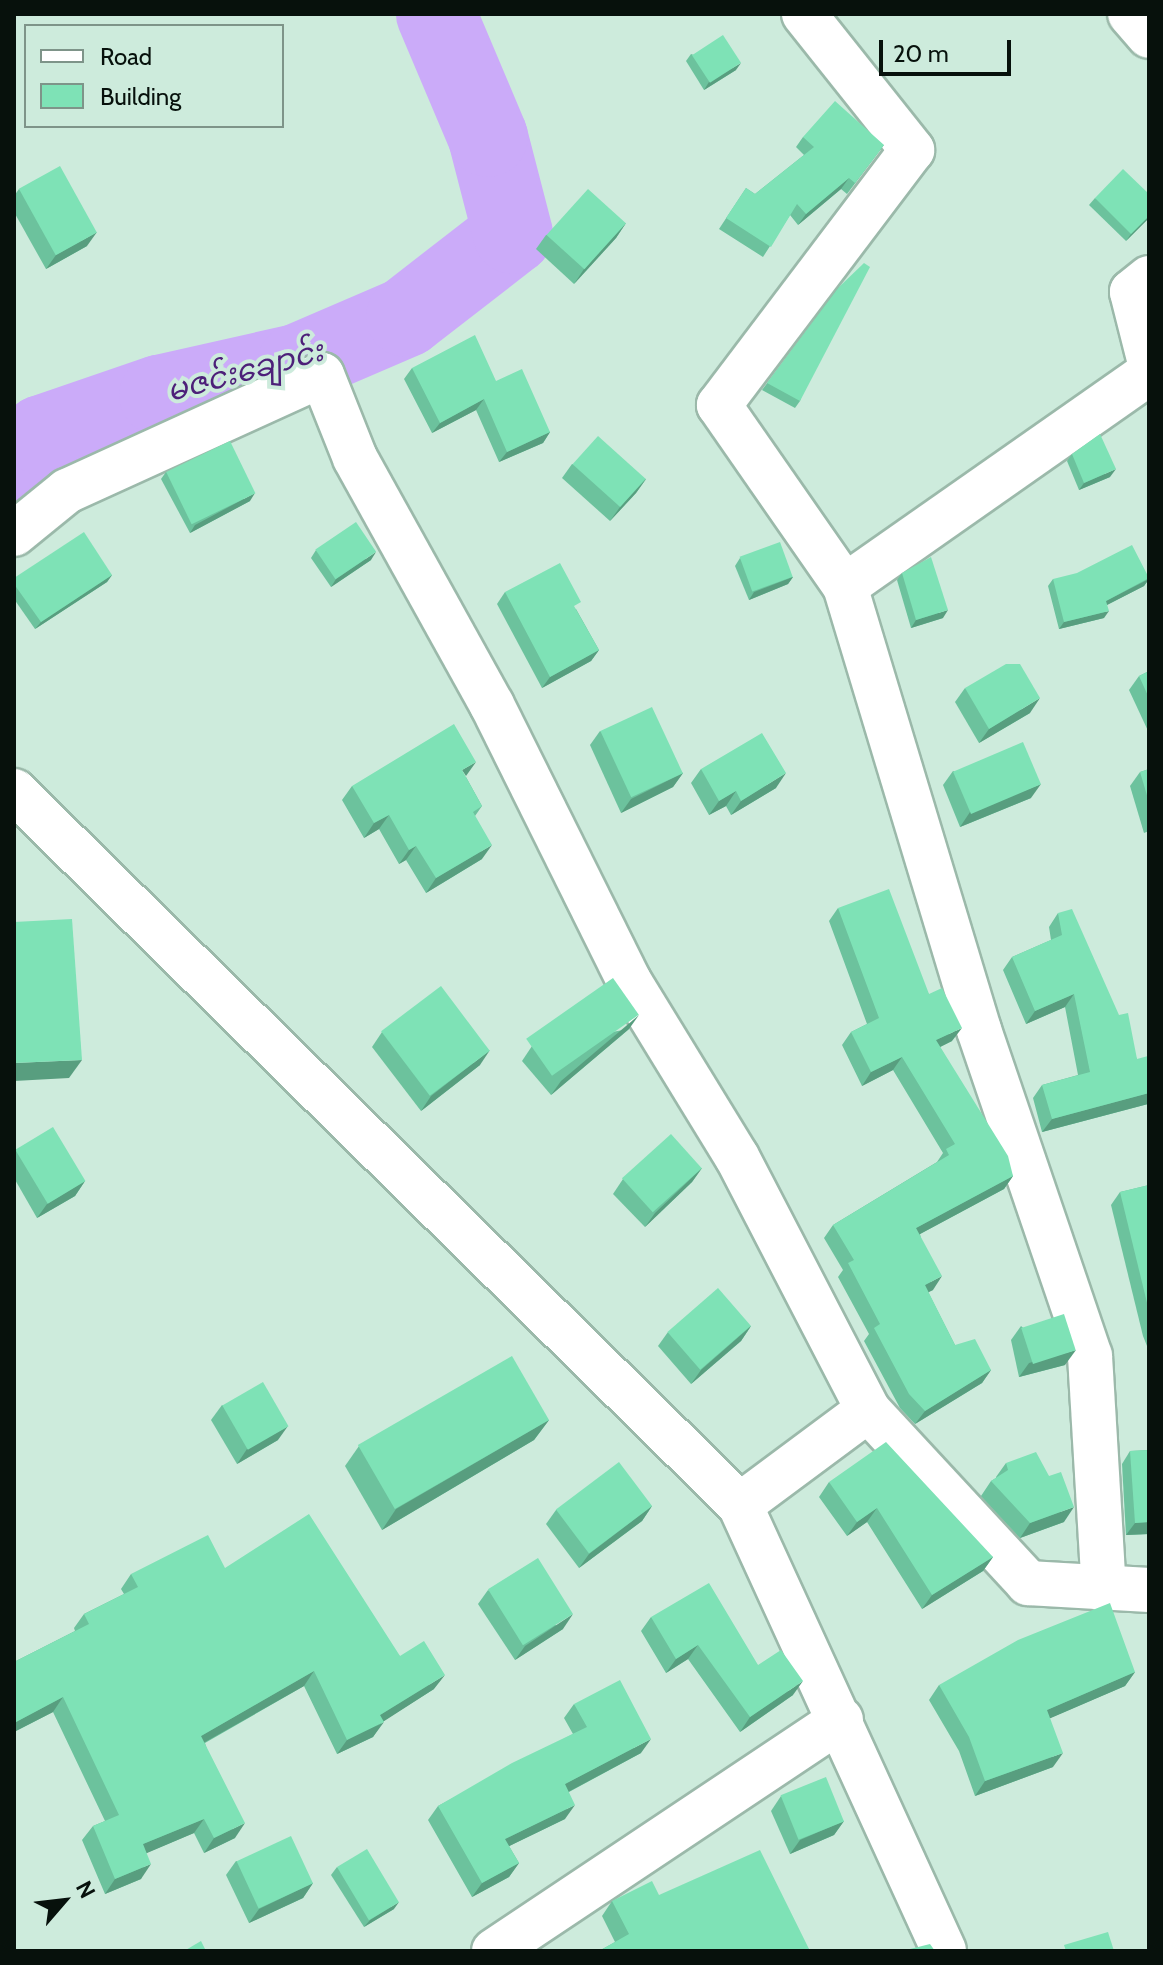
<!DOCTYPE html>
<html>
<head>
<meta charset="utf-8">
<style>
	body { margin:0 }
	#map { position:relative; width:1163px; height:1965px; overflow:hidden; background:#cdebdc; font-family:Cabin,"Noto Sans Myanmar",sans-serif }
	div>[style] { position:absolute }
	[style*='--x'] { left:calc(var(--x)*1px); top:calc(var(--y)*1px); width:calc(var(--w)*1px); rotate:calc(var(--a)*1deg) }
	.river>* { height:80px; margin:-40px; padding:0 40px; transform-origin:40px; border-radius:40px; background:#cbabf9 }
	.roads { filter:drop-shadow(2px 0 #9bb9aa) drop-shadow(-2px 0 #9bb9aa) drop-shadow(0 2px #9bb9aa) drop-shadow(0 -2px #9bb9aa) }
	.street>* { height:44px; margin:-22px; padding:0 22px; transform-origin:22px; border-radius:22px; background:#fff }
	.wall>* { inset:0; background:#6cc29d }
	.shaded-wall>* { inset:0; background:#589e7f }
	.building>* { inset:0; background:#7ee2b6; transform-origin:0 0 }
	span { translate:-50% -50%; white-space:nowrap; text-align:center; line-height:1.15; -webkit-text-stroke:8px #cdebdc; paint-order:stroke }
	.water-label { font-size:30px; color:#4d2079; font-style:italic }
	.frame { position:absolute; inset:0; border:16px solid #07110c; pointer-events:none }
	.legend { position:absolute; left:24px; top:24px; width:260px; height:104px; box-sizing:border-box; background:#cdebdc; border:2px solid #7e9489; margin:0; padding:10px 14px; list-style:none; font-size:24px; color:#07110c }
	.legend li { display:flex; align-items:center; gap:16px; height:40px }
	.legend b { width:40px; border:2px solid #7e9489 }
	.north { position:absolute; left:24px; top:1861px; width:80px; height:80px; -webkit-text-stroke:6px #cdebdc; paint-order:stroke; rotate:62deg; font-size:22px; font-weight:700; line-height:32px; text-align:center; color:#07110c }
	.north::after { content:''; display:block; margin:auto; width:28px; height:36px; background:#07110c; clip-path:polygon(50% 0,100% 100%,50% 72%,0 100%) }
	.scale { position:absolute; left:879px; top:40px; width:132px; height:36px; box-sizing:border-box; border:4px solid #07110c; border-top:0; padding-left:10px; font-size:24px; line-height:28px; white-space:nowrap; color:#07110c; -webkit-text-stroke:6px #cdebdc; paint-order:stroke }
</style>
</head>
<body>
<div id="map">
	<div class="river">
		<div style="--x:14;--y:461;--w:38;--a:-43"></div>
		<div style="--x:42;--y:435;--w:124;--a:-18.9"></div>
		<div style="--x:159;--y:395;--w:141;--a:-12.7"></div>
		<div style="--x:297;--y:364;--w:119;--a:-23.3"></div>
		<div style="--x:406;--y:317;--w:135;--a:-37.8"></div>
		<div style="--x:513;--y:234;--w:100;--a:-104.5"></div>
		<div style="--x:488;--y:137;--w:134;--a:-112.9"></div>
	</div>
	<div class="roads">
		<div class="street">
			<div style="--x:804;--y:14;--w:174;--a:51.5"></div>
			<div style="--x:912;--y:150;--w:320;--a:127.1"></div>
			<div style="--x:719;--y:405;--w:221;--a:55.2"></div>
			<div style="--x:845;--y:586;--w:464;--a:73.2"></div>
			<div style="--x:979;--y:1030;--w:344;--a:71.2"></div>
			<div style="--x:1090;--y:1356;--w:234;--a:86.6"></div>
			<div style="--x:1130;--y:14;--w:29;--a:49"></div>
			<div style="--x:1149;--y:278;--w:22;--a:141"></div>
			<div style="--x:1132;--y:292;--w:69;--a:75.8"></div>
			<div style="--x:14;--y:534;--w:68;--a:-39.1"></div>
			<div style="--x:67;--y:491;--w:280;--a:-24.5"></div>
			<div style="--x:322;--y:375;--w:89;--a:68.3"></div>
			<div style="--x:355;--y:458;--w:282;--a:61"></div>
			<div style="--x:492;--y:705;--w:308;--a:63.6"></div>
			<div style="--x:629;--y:981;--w:206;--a:58.5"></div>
			<div style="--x:737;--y:1157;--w:285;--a:62.6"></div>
			<div style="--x:868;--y:1410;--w:159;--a:143.4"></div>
			<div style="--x:845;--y:586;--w:371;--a:-35"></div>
			<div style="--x:14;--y:791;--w:1018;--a:44.52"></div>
			<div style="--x:740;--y:1505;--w:490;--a:65.4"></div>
			<div style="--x:868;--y:1410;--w:236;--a:47.2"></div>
			<div style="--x:1028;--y:1583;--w:121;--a:3.3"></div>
			<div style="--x:494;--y:1951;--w:417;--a:-33.7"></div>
		</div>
	</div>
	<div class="wall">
		<div style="clip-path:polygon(691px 54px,736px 70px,704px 90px,686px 61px)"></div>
		<div style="clip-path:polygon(803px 137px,884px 145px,847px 194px,841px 189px,798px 225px,790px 215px,763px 257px,719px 229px,746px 188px,755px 194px,804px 155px,796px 147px)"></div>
		<div style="clip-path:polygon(19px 189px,87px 246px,46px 269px,14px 212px,14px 196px)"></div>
		<div style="clip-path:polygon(1095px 198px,1149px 218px,1126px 241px,1089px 205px)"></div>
		<div style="clip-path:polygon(626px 223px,616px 238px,574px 284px,536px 249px,546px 235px)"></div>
		<div style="clip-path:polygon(839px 287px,800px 401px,795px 408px,762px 390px)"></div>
		<div style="clip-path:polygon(412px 368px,496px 381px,550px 432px,543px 443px,499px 462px,476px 410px,432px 433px,404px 379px)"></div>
		<div style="clip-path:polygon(1072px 454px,1110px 477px,1079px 490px,1067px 461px)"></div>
		<div style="clip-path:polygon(572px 464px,646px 479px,636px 493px,610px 521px,562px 478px)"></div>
		<div style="clip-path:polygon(166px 472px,250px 501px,190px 533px,161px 479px)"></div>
		<div style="clip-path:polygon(316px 550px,371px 560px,331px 587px,311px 558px)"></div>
		<div style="clip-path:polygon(740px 558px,793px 577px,788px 584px,749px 600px,735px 566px)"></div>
		<div style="clip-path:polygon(902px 573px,943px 618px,911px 628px,897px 580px)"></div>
		<div style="clip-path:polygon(112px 575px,107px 582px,35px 629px,14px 599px,14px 578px)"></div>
		<div style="clip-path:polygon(1053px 579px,1149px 579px,1144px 586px,1107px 605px,1104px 618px,1059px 629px,1048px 586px)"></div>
		<div style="clip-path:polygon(505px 592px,576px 609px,599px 650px,591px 661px,542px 688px,497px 604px)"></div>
		<div style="clip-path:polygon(1149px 671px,1149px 733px,1129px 690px,1139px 676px)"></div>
		<div style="clip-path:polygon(965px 688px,1030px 713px,979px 743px,955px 702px)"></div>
		<div style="clip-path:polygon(600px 731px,683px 773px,673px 787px,621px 813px,590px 745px)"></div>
		<div style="clip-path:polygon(701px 769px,776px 788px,731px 815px,726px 806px,709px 815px,691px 783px)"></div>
		<div style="clip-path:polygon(1149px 769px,1149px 831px,1144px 833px,1130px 786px,1140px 772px)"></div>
		<div style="clip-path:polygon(953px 771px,1031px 798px,960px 827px,943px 785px)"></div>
		<div style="clip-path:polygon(466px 777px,482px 806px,475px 816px,482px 859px,426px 893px,406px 860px,399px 864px,379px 829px,364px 838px,342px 800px,352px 786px)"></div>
		<div style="clip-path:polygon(838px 908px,929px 994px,952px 1041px,940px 1047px,1013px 1176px,1004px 1189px,920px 1234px,933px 1290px,928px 1292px,955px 1345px,991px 1370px,982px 1383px,915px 1424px,900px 1408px,864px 1341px,869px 1334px,838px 1277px,843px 1270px,824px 1238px,833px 1225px,937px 1162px,943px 1153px,893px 1070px,862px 1086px,842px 1045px,851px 1032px,867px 1024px,829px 921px)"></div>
		<div style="clip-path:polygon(1058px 913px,1137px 1059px,1149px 1062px,1149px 1102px,1148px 1104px,1042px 1132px,1033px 1098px,1042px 1085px,1078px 1075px,1065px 1007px,1026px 1024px,1003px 970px,1012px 957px,1051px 940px,1049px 927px)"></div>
		<div style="clip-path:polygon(629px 1029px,551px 1095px,522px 1061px,532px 1046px)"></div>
		<div style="clip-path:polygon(382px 1032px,480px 1065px,421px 1111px,372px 1047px)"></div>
		<div style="clip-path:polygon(15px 1149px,85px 1181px,75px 1196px,37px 1218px,14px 1178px,14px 1151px)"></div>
		<div style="clip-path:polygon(702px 1168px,692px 1182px,645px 1227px,613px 1194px,623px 1179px)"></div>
		<div style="clip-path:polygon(1149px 1185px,1149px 1351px,1143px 1336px,1111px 1205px,1120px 1192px)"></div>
		<div style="clip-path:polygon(751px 1326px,741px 1341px,691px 1384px,658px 1346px,668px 1332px)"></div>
		<div style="clip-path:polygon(1021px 1326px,1065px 1365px,1019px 1377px,1011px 1340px)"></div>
		<div style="clip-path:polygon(222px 1405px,278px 1440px,237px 1464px,211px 1420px)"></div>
		<div style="clip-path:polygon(549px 1420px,534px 1440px,382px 1530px,345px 1466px,359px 1446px)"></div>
		<div style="clip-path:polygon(1149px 1450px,1149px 1534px,1126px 1535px,1122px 1464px,1130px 1451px)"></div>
		<div style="clip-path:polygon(1006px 1463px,1049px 1476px,1064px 1522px,1020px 1538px,981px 1496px,991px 1481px,996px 1478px,996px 1477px)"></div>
		<div style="clip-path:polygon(829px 1482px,993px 1557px,983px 1571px,922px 1609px,867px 1522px,847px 1536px,819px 1497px)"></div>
		<div style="clip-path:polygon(652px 1506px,642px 1521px,579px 1568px,546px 1524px,556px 1510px)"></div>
		<div style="clip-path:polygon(225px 1568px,400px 1656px,434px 1689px,383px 1721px,373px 1737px,337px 1754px,304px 1686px,205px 1743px,235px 1838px,204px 1853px,194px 1833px,146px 1853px,141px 1879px,105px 1894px,82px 1840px,93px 1826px,105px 1821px,53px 1712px,14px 1732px,14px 1662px,75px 1631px,74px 1628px,84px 1614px,124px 1594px,121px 1589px,131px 1574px)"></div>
		<div style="clip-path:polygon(488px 1590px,563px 1629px,515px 1660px,478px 1604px)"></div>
		<div style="clip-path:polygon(651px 1617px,758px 1665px,793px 1695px,740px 1732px,688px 1659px,666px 1673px,641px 1631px)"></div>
		<div style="clip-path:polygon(1135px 1672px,1125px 1686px,1050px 1718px,1053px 1767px,975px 1796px,959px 1751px,929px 1700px,939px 1685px)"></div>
		<div style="clip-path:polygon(574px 1704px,641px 1753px,569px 1792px,565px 1819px,509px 1846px,519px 1863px,509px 1877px,472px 1897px,428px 1820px,438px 1806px,573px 1734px,564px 1718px)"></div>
		<div style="clip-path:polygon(781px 1796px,844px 1821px,834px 1835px,790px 1854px,771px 1811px)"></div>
		<div style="clip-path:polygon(236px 1861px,313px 1883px,303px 1898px,249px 1923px,226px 1875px)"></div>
		<div style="clip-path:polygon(337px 1867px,394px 1909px,364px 1927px,331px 1875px)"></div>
		<div style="clip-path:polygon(659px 1895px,809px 1949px,808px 1951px,599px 1951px,615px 1942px,602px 1916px,612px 1901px)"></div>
	</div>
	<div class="shaded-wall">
		<div style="clip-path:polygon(741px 63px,736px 70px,704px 90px,709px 82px)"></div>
		<div style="clip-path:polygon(849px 178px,841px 189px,798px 225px,806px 214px)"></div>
		<div style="clip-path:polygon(1149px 216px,1149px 218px,1126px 241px,1131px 234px)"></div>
		<div style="clip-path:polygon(626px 223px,616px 238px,574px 284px,584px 269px)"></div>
		<div style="clip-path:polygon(97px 232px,87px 246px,46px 269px,56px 255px)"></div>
		<div style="clip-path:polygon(484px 399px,476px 410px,432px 433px,440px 423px)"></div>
		<div style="clip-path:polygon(550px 432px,543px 443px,499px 462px,507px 452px)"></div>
		<div style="clip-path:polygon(1116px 469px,1110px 477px,1079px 490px,1084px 483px)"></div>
		<div style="clip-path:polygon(646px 479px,636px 493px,610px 521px,620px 507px)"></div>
		<div style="clip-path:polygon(255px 493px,250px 501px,190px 533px,195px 525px)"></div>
		<div style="clip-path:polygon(376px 552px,371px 560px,331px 587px,336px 579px)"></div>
		<div style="clip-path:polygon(112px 575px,107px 582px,35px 629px,41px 622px)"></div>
		<div style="clip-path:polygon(793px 577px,788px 584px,749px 600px,754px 592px)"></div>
		<div style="clip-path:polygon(1149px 579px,1144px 586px,1101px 608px,1106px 601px)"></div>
		<div style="clip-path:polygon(948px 610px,943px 618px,911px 628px,916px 620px)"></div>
		<div style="clip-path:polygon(1109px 611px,1104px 618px,1059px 629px,1064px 622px)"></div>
		<div style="clip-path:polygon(599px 650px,591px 661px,542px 688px,550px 677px)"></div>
		<div style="clip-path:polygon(1040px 698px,1030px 713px,979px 743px,989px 729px)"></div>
		<div style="clip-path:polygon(476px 762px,466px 776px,462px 770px)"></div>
		<div style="clip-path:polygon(683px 773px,673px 787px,621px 813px,631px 799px)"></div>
		<div style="clip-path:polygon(786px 773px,776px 788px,731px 815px,741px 801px)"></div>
		<div style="clip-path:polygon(1041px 784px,1031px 798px,960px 827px,970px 812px)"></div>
		<div style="clip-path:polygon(736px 791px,726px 806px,709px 815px,719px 801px)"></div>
		<div style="clip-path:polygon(389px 815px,379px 829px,364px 838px,374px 823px)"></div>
		<div style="clip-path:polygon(492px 845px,482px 859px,426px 893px,436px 878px)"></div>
		<div style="clip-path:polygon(416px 846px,406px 860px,399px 864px,409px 850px)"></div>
		<div style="clip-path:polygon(1074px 994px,1065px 1007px,1026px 1024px,1035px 1011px)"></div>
		<div style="clip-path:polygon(639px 1015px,629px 1029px,551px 1095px,561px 1081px)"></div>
		<div style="clip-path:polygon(962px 1028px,952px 1041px,926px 1054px,936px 1040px)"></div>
		<div style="clip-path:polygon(490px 1050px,480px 1065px,421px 1111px,431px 1096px)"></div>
		<div style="clip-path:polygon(902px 1057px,893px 1070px,862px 1086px,871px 1072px)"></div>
		<div style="clip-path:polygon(82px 1060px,69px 1078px,14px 1081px,14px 1063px)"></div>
		<div style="clip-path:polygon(1149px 1093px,1149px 1102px,1148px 1104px,1042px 1132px,1052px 1119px)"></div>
		<div style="clip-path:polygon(702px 1168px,692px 1182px,645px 1227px,655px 1213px)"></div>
		<div style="clip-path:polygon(1013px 1176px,1004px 1189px,907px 1241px,916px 1228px)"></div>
		<div style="clip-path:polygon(85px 1181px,75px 1196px,37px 1218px,47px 1204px)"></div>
		<div style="clip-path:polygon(942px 1276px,933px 1290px,915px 1299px,925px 1285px)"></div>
		<div style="clip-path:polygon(751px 1326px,741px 1341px,691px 1384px,701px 1370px)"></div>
		<div style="clip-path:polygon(1076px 1350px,1065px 1365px,1019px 1377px,1029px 1363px)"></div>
		<div style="clip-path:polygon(991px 1370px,982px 1383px,915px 1424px,925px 1411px)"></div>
		<div style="clip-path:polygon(549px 1420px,534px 1440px,382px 1530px,396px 1509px)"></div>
		<div style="clip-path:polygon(288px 1426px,278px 1440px,237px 1464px,247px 1449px)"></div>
		<div style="clip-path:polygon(652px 1506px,642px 1521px,579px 1568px,589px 1554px)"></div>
		<div style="clip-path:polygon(1074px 1507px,1064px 1522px,1020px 1538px,1030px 1523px)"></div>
		<div style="clip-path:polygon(877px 1508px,867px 1522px,847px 1536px,857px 1522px)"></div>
		<div style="clip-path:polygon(1149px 1522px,1149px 1534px,1126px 1535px,1135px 1523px)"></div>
		<div style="clip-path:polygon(993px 1557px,983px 1571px,922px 1609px,932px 1595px)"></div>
		<div style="clip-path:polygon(573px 1614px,563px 1629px,515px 1660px,525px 1646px)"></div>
		<div style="clip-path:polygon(698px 1645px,688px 1659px,666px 1673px,676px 1659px)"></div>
		<div style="clip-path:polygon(314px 1671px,304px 1686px,191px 1750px,201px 1736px)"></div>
		<div style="clip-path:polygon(1135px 1672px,1125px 1686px,1037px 1724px,1047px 1710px)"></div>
		<div style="clip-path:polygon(445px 1675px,434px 1689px,375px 1727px,384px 1722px,373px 1737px,337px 1754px,347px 1740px,380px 1715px)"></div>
		<div style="clip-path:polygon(803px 1681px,793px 1695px,740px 1732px,750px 1717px)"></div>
		<div style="clip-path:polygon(63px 1697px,53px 1712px,14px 1732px,14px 1724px,16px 1722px)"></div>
		<div style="clip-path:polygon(651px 1739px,641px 1753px,555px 1799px,565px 1784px)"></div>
		<div style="clip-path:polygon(1063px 1753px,1053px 1767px,975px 1796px,985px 1781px)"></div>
		<div style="clip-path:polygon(575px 1805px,565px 1819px,495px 1853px,505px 1839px)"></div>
		<div style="clip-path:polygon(204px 1819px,194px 1833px,133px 1859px,143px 1844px)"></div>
		<div style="clip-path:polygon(844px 1821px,834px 1835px,790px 1854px,800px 1840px)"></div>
		<div style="clip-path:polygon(245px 1823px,235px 1838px,204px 1853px,214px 1838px)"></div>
		<div style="clip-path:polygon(519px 1863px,509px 1877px,472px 1897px,482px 1883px)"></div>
		<div style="clip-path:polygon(151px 1864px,141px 1879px,105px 1894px,115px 1879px)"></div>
		<div style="clip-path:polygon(313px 1883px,303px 1898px,249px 1923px,259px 1909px)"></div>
		<div style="clip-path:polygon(399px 1902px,394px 1909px,364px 1927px,370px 1920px)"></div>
	</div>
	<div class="building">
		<div style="left:723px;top:35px;width:33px;height:37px;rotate:57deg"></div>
		<div style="clip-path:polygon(835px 101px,884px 145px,855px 183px,849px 178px,806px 214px,797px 204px,771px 247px,726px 218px,746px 188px,755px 194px,814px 147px,803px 137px)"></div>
		<div style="left:60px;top:166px;width:76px;height:47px;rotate:61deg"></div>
		<div style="clip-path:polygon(1123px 169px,1149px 194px,1149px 216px,1131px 234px,1095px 198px)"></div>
		<div style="left:588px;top:189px;width:51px;height:62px;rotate:42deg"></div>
		<div style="clip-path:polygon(864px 263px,870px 267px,800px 401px,767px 383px,839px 287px)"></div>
		<div style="clip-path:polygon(475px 335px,496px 381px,522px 369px,550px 432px,507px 452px,484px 399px,440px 423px,412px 368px)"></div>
		<div style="clip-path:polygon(1100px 434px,1116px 469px,1084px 483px,1072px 454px)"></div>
		<div style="left:598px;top:436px;width:64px;height:38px;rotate:42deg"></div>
		<div style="left:230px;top:441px;width:58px;height:71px;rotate:64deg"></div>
		<div style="left:356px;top:522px;width:36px;height:49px;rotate:56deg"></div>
		<div style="clip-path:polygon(84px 532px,112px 575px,41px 622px,14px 584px,14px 578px)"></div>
		<div style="left:780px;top:542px;width:37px;height:43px;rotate:70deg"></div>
		<div style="clip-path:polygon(1132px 545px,1149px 578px,1106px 601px,1109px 611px,1064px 622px,1053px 579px,1077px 573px)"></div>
		<div style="clip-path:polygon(931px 557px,948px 610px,916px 620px,902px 573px)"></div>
		<div style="clip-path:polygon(560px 563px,581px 602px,574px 606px,599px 650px,550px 677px,505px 592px)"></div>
		<div style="clip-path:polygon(1006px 664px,1020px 664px,1040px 698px,989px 729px,965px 688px)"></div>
		<div style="clip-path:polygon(1149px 671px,1149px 698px,1139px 676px)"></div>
		<div style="left:652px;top:707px;width:73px;height:57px;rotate:65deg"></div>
		<div style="clip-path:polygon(454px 724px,476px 762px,462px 770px,482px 806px,473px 812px,492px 845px,436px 878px,416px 846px,409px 850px,389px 815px,374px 823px,352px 786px)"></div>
		<div style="clip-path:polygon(762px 733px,786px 773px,741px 801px,736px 791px,719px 801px,701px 769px)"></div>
		<div style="left:1023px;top:742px;width:46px;height:76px;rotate:67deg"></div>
		<div style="clip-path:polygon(1149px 769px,1149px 802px,1140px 772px)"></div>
		<div style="clip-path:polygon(889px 889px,929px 994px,942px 988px,962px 1028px,936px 1040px,1008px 1156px,1013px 1176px,916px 1228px,942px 1276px,925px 1285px,955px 1345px,975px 1339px,991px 1370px,925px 1411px,909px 1394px,874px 1328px,880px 1324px,848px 1263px,854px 1260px,833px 1225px,949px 1155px,946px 1149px,955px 1144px,902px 1057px,871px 1072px,851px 1032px,879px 1018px,838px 908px)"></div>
		<div style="clip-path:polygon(1072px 909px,1119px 1015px,1128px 1013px,1137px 1059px,1148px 1056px,1149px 1062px,1149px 1093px,1052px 1119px,1042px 1085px,1090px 1072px,1074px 994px,1035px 1011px,1012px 957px,1062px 935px,1058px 913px)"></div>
		<div style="clip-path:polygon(72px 919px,82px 1060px,14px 1063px,14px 922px)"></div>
		<div style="left:613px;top:978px;width:45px;height:106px;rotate:55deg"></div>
		<div style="left:441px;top:986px;width:81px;height:75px;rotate:53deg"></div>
		<div style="left:53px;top:1127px;width:63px;height:44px;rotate:59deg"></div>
		<div style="left:671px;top:1134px;width:46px;height:66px;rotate:48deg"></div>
		<div style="clip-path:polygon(1149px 1185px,1149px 1311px,1120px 1192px)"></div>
		<div style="left:718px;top:1288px;width:50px;height:67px;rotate:49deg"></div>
		<div style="left:1064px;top:1314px;width:38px;height:45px;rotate:72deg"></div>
		<div style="left:512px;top:1356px;width:74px;height:178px;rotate:60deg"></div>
		<div style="left:263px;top:1382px;width:51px;height:47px;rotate:60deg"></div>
		<div style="clip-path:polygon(886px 1442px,993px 1557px,932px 1595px,877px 1508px,857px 1522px,829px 1482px)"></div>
		<div style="clip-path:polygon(1149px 1450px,1149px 1522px,1135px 1523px,1130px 1451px)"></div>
		<div style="clip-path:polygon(1036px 1452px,1049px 1476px,1061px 1472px,1074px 1507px,1030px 1523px,991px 1481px,1008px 1470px,1006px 1463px)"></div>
		<div style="left:619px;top:1462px;width:55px;height:79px;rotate:53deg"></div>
		<div style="clip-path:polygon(309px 1514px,400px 1656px,424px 1641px,445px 1675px,380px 1715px,384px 1722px,347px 1740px,314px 1671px,201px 1736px,245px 1823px,214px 1838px,204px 1819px,143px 1844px,151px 1864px,115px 1879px,93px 1826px,119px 1815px,63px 1697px,16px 1722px,14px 1719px,14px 1662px,89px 1624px,84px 1614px,138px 1587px,131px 1574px,208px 1535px,225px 1568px)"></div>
		<div style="left:538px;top:1558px;width:66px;height:59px;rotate:58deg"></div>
		<div style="clip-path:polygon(709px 1583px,758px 1665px,781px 1650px,803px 1681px,750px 1717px,698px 1645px,676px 1659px,651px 1617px)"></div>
		<div style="clip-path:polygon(1110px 1603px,1135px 1672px,1047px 1710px,1063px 1753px,985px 1781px,969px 1737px,939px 1685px,1018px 1640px)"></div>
		<div style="clip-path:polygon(620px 1680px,651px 1739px,565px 1784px,575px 1805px,505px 1839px,519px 1863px,482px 1883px,438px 1806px,512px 1763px,587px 1727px,574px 1704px)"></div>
		<div style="left:826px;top:1777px;width:48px;height:49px;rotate:68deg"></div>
		<div style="left:291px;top:1836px;width:52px;height:60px;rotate:65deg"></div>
		<div style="left:367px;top:1849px;width:62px;height:35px;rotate:59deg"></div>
		<div style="clip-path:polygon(760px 1850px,809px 1949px,805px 1951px,599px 1951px,629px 1934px,612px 1901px,652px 1881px,659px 1895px)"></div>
		<div style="clip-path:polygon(1108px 1932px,1114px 1951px,1066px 1951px,1064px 1945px)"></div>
		<div style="clip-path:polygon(201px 1941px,206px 1951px,184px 1951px)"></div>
		<div style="clip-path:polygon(930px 1944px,935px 1951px,902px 1951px)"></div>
	</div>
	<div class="water-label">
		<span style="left:245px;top:371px;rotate:-15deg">မဇင်းချောင်း</span>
	</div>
	<div class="frame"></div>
	<ul class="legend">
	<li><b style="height:10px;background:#fff"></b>Road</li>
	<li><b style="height:22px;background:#7ee2b6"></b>Building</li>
	</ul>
	<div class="north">N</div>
	<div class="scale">20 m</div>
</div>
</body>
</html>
